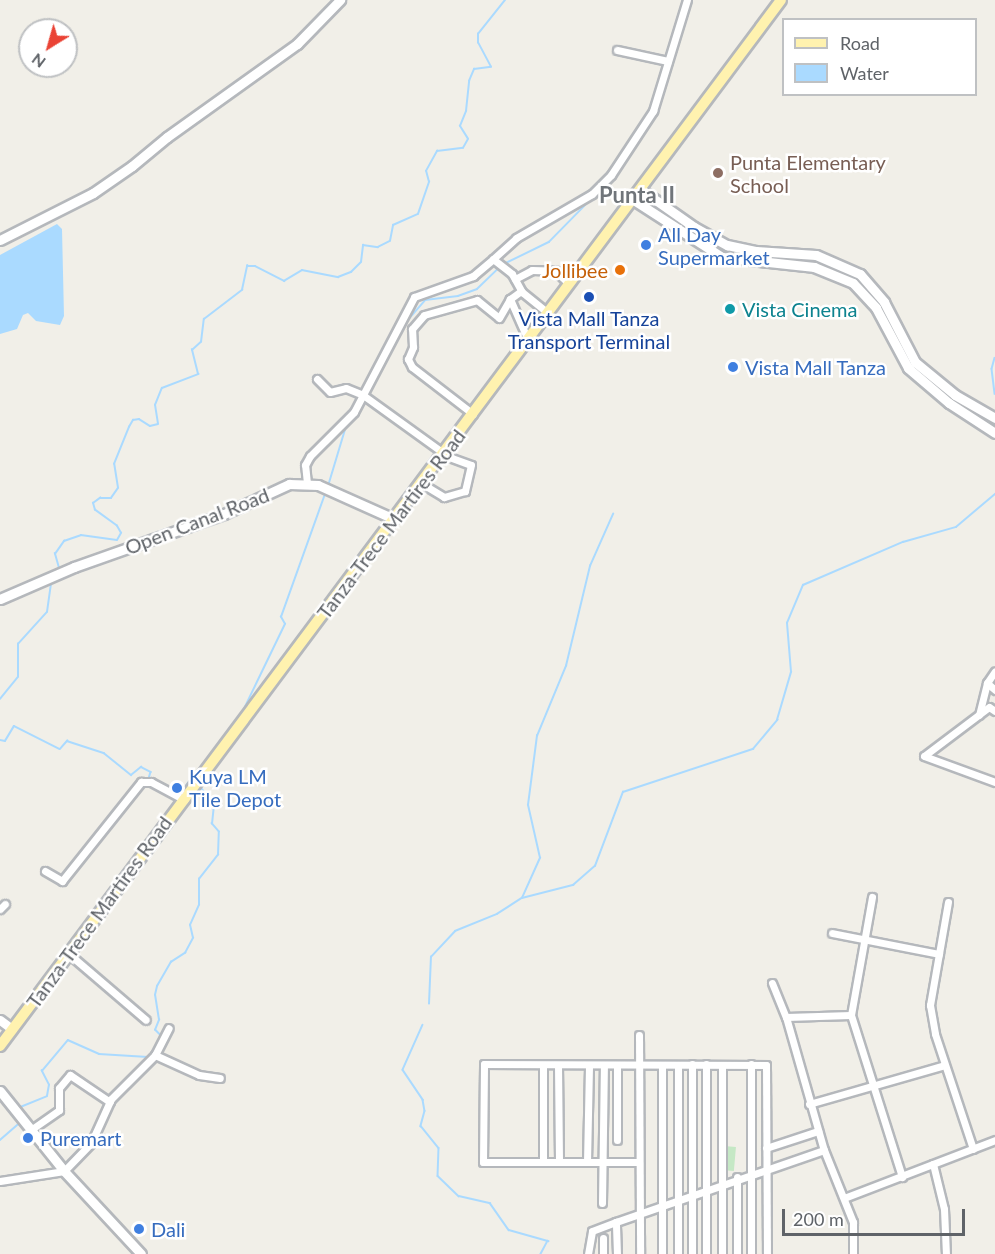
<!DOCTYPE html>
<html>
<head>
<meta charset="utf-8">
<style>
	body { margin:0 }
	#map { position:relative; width:995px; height:1254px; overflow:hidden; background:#f1efe8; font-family:Lato,sans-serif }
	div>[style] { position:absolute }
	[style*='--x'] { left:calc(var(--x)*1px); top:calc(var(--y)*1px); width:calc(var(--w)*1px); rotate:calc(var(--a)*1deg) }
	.green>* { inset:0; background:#c5e8c5; transform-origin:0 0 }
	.water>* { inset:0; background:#aadaff }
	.stream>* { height:1.5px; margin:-0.75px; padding:0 0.75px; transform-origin:0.75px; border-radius:0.75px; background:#aadaff }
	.roads { filter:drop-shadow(2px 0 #b5b8bc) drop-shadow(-2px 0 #b5b8bc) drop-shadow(0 2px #b5b8bc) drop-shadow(0 -2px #b5b8bc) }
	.street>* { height:7px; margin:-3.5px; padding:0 3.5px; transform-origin:3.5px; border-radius:3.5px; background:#fff }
	.secondary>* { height:9px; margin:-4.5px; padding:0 4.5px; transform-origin:4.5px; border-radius:4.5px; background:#fff }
	.primary>* { height:10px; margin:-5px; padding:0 5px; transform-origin:5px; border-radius:5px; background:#fff2af }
	.dots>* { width:16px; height:16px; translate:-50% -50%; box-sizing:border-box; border:3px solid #fff; border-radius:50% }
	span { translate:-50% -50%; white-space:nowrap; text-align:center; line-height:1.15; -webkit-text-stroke:5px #fff; paint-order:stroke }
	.education-label { font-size:20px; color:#785e54 }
	.left { translate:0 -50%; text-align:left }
	.shop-label { font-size:20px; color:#366cbe }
	.food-label { font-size:20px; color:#c56008 }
	.right { translate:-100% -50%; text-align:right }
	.culture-label { font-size:20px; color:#0d838f }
	.transit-label { font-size:20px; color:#164399 }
	.street-label { font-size:20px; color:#5f6368 }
	.quarter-label { font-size:22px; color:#70757a; font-weight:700 }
	.legend { position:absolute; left:782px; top:18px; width:195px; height:78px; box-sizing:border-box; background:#fff; border:2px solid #bfc1c3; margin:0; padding:8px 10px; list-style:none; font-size:18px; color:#5f6368 }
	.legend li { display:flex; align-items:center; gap:12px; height:30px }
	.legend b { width:30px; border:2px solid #bfc1c3 }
	.north { position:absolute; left:18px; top:18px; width:60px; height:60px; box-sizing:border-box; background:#fff; border:2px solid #bfc1c3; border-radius:50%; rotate:217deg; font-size:16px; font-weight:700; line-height:24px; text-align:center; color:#5f6368 }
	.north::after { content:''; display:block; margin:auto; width:21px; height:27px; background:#ea4335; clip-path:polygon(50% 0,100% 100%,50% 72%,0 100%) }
	.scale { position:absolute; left:782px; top:1209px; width:183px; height:27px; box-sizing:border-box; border:3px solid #5f6368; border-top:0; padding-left:8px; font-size:18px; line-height:21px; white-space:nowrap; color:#5f6368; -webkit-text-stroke:4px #fff; paint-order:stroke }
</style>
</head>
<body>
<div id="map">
	<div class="green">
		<div style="left:724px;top:1146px;width:12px;height:24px;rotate:5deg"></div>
	</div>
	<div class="water">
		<div style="clip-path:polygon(57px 224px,62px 229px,64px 316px,60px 325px,36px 321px,28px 313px,23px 315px,17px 329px,0 334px,0 255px)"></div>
	</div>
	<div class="stream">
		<div style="--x:669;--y:71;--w:74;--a:-72.8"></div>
		<div style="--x:622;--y:165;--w:44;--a:-57"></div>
		<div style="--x:504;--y:264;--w:50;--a:-26.1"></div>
		<div style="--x:549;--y:242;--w:64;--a:-45.6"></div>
		<div style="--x:401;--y:328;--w:37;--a:-49"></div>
		<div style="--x:425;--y:300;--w:33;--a:-7"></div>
		<div style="--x:458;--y:296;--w:20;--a:-20"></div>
		<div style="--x:477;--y:289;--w:32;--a:-44"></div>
		<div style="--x:995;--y:358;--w:11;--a:105"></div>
		<div style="--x:992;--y:369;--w:25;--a:83"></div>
		<div style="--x:368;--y:393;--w:56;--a:-62.5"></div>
		<div style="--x:360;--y:409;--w:9;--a:-69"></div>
		<div style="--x:329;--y:483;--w:63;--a:-73.3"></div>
		<div style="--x:59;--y:568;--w:15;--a:-106"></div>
		<div style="--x:55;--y:554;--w:16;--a:-55"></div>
		<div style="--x:64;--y:541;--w:18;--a:-19"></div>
		<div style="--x:81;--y:535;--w:36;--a:8"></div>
		<div style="--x:117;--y:540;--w:8;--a:-60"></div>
		<div style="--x:121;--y:533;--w:8;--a:-120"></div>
		<div style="--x:117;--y:526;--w:27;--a:-144"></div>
		<div style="--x:95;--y:510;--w:7;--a:-106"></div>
		<div style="--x:93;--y:503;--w:9;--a:-36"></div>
		<div style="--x:100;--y:498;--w:11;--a:0"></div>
		<div style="--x:111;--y:498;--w:12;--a:-55"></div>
		<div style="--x:118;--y:488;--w:24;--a:-99"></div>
		<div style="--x:114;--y:464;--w:40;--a:-68"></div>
		<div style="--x:129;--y:427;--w:8;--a:-60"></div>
		<div style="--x:133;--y:420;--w:6;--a:-9"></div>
		<div style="--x:139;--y:419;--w:13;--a:32"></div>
		<div style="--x:150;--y:426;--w:8;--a:-14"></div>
		<div style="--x:158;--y:424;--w:19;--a:-99"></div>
		<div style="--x:155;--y:405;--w:18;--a:-68"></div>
		<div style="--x:162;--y:388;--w:39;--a:-21"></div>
		<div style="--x:198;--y:374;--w:25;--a:-104"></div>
		<div style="--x:192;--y:350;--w:12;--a:-42"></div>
		<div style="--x:201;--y:342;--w:23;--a:-83"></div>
		<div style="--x:204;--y:319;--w:48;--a:-37.3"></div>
		<div style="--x:242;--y:290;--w:25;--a:-78"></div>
		<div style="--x:247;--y:266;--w:8;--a:0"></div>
		<div style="--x:255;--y:266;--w:33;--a:27"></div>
		<div style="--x:284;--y:281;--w:21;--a:-31"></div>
		<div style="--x:302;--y:270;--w:37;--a:11"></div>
		<div style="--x:338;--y:277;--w:14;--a:-21"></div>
		<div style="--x:351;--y:272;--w:14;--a:-45"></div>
		<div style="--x:361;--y:262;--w:17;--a:-83"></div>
		<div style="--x:363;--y:245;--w:15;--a:8"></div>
		<div style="--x:378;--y:247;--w:13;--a:-27"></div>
		<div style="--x:390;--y:241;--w:16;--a:-79"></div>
		<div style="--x:393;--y:225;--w:27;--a:-24"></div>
		<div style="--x:418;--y:214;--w:34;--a:-71"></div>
		<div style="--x:429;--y:182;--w:11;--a:-105"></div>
		<div style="--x:426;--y:171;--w:23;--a:-61"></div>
		<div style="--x:437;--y:151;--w:26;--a:-7"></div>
		<div style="--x:463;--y:148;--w:10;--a:-61"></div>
		<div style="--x:468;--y:139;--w:15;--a:-122"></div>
		<div style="--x:460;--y:126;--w:16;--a:-68"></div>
		<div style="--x:466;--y:111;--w:30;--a:-84"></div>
		<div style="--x:469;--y:81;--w:13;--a:-67"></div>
		<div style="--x:474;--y:69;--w:17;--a:-7"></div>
		<div style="--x:491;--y:67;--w:27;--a:-118"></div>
		<div style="--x:478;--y:43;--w:9;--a:-90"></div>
		<div style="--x:478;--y:34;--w:43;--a:-51.5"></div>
		<div style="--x:0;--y:699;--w:28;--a:-51"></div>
		<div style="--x:18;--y:677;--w:33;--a:-90"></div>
		<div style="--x:18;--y:644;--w:43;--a:-47.8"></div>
		<div style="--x:47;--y:612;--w:30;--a:-82"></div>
		<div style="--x:241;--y:715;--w:101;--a:-64.2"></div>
		<div style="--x:285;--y:624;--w:8;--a:-120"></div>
		<div style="--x:281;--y:617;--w:131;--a:-70.3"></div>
		<div style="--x:0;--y:740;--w:5;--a:11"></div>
		<div style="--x:5;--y:741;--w:17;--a:-59"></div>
		<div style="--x:14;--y:726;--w:51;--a:26.6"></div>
		<div style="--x:60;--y:749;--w:11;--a:-49"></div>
		<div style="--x:67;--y:741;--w:39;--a:18"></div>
		<div style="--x:104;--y:753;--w:35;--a:39"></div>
		<div style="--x:131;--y:775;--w:13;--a:-39"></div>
		<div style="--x:141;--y:767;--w:11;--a:27"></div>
		<div style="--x:151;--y:772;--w:7;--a:106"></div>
		<div style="--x:191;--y:780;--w:11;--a:-49"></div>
		<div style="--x:180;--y:794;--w:14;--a:-54"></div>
		<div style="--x:522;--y:898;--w:44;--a:-65.8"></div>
		<div style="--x:540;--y:858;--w:54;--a:-102.8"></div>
		<div style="--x:528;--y:805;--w:70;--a:-82.6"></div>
		<div style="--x:537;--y:736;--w:76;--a:-67.5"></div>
		<div style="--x:566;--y:666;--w:103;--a:-76.5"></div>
		<div style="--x:590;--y:566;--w:57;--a:-66.1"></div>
		<div style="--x:429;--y:1004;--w:47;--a:-87.6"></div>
		<div style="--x:431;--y:957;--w:35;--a:-47"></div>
		<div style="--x:455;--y:931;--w:45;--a:-22"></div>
		<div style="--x:497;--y:914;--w:30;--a:-33"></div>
		<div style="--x:522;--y:898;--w:53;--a:-14.3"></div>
		<div style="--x:573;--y:885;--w:29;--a:-41"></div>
		<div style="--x:595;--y:866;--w:79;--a:-69.3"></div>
		<div style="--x:623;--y:792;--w:137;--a:-18.3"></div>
		<div style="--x:753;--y:749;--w:38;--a:-50"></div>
		<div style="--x:777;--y:720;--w:50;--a:-73.7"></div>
		<div style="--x:791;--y:672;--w:49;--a:-94.7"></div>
		<div style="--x:787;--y:623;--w:41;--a:-67.2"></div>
		<div style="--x:803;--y:585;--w:109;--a:-23.3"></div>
		<div style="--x:903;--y:542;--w:55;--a:-15.8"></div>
		<div style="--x:956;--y:527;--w:51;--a:-40.2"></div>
		<div style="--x:423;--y:1025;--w:49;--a:114"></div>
		<div style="--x:403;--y:1070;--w:36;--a:56"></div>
		<div style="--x:423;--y:1100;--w:11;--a:80"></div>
		<div style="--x:425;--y:1111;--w:16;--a:105"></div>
		<div style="--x:421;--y:1126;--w:28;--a:51"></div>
		<div style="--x:439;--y:1148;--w:28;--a:92"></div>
		<div style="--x:438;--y:1176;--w:29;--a:44"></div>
		<div style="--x:459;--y:1196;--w:32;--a:13"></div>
		<div style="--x:490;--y:1203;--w:33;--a:55"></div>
		<div style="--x:509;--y:1230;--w:41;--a:15.8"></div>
		<div style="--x:548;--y:1241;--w:15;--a:118"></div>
		<div style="--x:161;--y:1036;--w:8;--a:-135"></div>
		<div style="--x:155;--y:1030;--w:11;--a:-68"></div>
		<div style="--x:159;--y:1020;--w:25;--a:-99"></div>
		<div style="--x:155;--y:995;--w:9;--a:-77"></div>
		<div style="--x:157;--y:986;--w:28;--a:-60"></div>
		<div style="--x:171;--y:962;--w:17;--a:-33"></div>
		<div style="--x:185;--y:953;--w:17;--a:-62"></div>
		<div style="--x:193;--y:938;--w:13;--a:-103"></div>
		<div style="--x:190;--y:925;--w:22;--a:-66"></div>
		<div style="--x:199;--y:905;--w:26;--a:-90"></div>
		<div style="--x:199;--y:879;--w:31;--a:-52"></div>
		<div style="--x:218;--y:855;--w:23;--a:-88"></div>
		<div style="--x:219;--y:832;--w:11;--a:-131"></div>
		<div style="--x:212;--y:824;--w:18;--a:-84"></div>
		<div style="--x:214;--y:806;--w:24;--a:-126"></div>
		<div style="--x:18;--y:1108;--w:31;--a:-22"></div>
		<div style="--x:47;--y:1096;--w:11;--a:-80"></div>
		<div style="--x:49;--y:1085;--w:16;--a:-117"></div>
		<div style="--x:42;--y:1071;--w:40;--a:-50"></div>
		<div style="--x:68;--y:1040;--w:34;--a:24"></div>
		<div style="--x:99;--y:1054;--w:49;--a:3.5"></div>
		<div style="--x:0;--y:1140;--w:28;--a:-41"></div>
	</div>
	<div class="roads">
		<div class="street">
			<div style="--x:617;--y:50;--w:52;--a:12.2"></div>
			<div style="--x:493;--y:259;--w:31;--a:-42"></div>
			<div style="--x:516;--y:238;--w:88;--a:-30.1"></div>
			<div style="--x:592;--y:194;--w:27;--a:-45"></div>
			<div style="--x:611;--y:175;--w:77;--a:-56.7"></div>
			<div style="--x:653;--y:111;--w:116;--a:-73"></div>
			<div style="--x:515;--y:279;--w:19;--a:-28"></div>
			<div style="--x:532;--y:270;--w:24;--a:2"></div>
			<div style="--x:556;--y:271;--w:18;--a:45"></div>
			<div style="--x:521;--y:291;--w:14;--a:144"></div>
			<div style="--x:510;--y:299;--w:45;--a:66.3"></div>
			<div style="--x:317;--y:379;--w:18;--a:45"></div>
			<div style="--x:330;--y:392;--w:16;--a:-14"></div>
			<div style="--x:346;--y:388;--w:18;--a:22"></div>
			<div style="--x:363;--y:395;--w:106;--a:35.8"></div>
			<div style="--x:449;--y:457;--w:23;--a:20"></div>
			<div style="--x:471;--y:465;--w:27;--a:103"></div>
			<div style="--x:465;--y:491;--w:22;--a:164"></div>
			<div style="--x:444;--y:497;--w:27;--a:-149"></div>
			<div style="--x:473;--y:414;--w:77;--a:-142.4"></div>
			<div style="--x:412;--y:367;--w:9;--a:-117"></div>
			<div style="--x:408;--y:359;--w:13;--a:-67"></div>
			<div style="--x:413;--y:347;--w:18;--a:-93"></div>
			<div style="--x:412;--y:329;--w:18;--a:-49"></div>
			<div style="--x:424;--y:315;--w:55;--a:-15.8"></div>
			<div style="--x:477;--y:300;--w:28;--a:39"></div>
			<div style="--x:499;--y:318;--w:22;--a:-60"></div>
			<div style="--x:307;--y:483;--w:18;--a:-96"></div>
			<div style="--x:305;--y:465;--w:10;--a:-61"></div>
			<div style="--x:310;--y:456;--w:62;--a:-45"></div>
			<div style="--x:354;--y:412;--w:130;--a:-62.4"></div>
			<div style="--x:414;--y:297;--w:63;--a:-19.6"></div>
			<div style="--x:473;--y:276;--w:26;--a:-40"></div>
			<div style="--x:493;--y:259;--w:24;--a:38"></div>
			<div style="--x:512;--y:274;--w:21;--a:61"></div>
			<div style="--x:522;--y:292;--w:33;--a:39"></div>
			<div style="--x:987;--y:683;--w:11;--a:41"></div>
			<div style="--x:995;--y:711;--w:7;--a:-146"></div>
			<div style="--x:989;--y:707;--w:81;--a:143"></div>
			<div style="--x:924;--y:756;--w:76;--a:20.1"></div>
			<div style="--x:979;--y:715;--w:33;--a:-76"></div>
			<div style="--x:987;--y:683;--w:14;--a:-56"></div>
			<div style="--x:45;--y:871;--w:20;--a:30"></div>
			<div style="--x:62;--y:881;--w:127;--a:-51.4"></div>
			<div style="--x:141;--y:782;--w:10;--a:0"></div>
			<div style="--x:151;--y:782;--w:38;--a:28"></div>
			<div style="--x:948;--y:902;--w:105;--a:99.9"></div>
			<div style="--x:930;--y:1005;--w:29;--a:80"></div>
			<div style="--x:935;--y:1034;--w:121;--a:71.7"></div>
			<div style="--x:0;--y:909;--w:7;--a:-45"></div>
			<div style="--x:832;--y:933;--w:109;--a:11.1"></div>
			<div style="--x:69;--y:954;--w:101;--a:40.6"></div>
			<div style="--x:772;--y:983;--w:37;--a:68"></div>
			<div style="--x:786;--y:1017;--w:138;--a:74.1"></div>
			<div style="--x:824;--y:1150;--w:78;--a:68.1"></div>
			<div style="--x:853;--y:1222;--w:32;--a:90"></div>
			<div style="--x:851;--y:1015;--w:120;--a:-79.9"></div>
			<div style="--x:786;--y:1017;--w:65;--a:-1.8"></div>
			<div style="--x:851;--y:1015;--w:170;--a:72.5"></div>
			<div style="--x:639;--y:1035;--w:219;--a:89.7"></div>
			<div style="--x:155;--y:1055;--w:48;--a:24.4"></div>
			<div style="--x:199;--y:1075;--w:21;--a:8"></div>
			<div style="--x:692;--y:1064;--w:190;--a:90"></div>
			<div style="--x:706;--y:1064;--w:190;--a:90"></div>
			<div style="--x:751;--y:1064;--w:190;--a:90"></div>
			<div style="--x:558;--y:1065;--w:97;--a:89.4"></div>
			<div style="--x:809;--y:1104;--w:141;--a:-16"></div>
			<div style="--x:32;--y:1129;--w:33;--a:-35"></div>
			<div style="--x:59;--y:1110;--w:22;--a:-90"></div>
			<div style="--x:59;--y:1088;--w:17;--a:-50"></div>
			<div style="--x:70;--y:1075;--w:48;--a:34"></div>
			<div style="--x:617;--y:1140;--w:75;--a:-90"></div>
			<div style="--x:766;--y:1148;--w:55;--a:-18.1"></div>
			<div style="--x:543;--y:1162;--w:97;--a:-90"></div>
			<div style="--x:587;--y:1162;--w:97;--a:-88.8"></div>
			<div style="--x:639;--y:1162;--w:156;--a:180"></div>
			<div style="--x:483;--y:1162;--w:98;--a:-89.4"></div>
			<div style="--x:484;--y:1064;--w:282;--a:0.2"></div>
			<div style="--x:766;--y:1065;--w:189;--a:89.7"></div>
			<div style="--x:933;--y:1164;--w:46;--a:76.3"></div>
			<div style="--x:944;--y:1209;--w:45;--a:87.5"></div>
			<div style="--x:0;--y:1181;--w:65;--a:-8.9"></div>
			<div style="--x:64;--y:1171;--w:39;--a:-46"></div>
			<div style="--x:91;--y:1143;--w:48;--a:-65.6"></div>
			<div style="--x:111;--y:1099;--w:62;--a:-45"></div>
			<div style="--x:155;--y:1055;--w:30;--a:-63"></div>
			<div style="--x:844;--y:1198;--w:162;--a:-21"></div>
			<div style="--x:602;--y:1203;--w:138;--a:-89.2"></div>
			<div style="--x:588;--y:1254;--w:23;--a:-80"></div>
			<div style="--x:592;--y:1231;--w:26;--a:-21"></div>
			<div style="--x:603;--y:1254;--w:16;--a:-90"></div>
			<div style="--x:617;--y:1254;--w:32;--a:-92"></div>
			<div style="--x:616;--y:1222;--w:220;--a:-19.1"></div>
			<div style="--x:662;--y:1254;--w:189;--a:-90"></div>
			<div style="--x:678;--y:1254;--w:189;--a:-90"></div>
			<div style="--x:722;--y:1254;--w:189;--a:-90"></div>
			<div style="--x:737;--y:1254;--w:77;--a:-90"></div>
		</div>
		<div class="secondary">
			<div style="--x:640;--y:189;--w:66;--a:35.1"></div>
			<div style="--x:694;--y:227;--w:38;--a:29"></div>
			<div style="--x:727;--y:245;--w:30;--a:12"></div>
			<div style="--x:756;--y:251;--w:60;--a:3.8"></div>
			<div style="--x:816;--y:255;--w:48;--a:23.4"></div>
			<div style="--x:860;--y:274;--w:37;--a:49"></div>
			<div style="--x:884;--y:302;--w:68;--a:62.7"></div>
			<div style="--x:915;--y:362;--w:52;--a:39.5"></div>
			<div style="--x:955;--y:395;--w:46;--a:29.9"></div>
			<div style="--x:632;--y:199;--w:107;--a:32.8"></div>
			<div style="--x:722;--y:257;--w:93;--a:6.2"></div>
			<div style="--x:814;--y:267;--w:42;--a:22.3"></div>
			<div style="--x:853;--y:283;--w:34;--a:47"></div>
			<div style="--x:876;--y:308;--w:68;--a:61.9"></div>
			<div style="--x:908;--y:368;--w:54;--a:40.5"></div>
			<div style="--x:949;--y:403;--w:55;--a:33.1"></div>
			<div style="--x:0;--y:240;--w:104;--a:-26.8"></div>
			<div style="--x:93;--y:193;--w:47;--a:-34.7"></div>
			<div style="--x:132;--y:166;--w:45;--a:-39.6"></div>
			<div style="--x:167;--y:137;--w:160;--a:-35.6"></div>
			<div style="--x:297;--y:44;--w:62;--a:-45.7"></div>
			<div style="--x:0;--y:599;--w:81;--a:-23.4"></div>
			<div style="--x:74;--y:567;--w:159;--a:-19.5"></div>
			<div style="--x:224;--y:514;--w:72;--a:-24.8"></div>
			<div style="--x:289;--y:484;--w:29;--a:2"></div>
			<div style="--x:318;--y:485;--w:83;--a:24.1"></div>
			<div style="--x:0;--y:1020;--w:15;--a:37"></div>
			<div style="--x:0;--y:1091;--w:102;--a:51.3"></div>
			<div style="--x:64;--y:1171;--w:113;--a:47.1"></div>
		</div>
		<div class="primary">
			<div style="--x:0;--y:1046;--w:1305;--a:-53.25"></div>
		</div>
	</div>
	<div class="dots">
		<div style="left:718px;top:173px;background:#8d6e63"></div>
		<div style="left:646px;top:245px;background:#3f7fe0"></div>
		<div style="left:620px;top:270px;background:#e8710a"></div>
		<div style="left:589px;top:297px;background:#1a4fb4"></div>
		<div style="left:730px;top:309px;background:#0f9aa8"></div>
		<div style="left:733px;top:367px;background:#3f7fe0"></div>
		<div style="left:177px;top:788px;background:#3f7fe0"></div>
		<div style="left:28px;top:1138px;background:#3f7fe0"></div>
		<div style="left:139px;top:1229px;background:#3f7fe0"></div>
	</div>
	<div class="education-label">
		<span class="left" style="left:730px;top:174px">Punta Elementary<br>School</span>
	</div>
	<div class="shop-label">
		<span class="left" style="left:658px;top:246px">All Day<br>Supermarket</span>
		<span class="left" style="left:745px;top:367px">Vista Mall Tanza</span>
		<span class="left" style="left:189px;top:788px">Kuya LM<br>Tile Depot</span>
		<span class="left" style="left:40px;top:1138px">Puremart</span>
		<span class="left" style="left:151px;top:1229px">Dali</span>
	</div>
	<div class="food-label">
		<span class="right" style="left:608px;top:270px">Jollibee</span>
	</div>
	<div class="culture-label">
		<span class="left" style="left:742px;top:309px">Vista Cinema</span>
	</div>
	<div class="transit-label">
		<span style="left:589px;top:330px">Vista Mall Tanza<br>Transport Terminal</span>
	</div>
	<div class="street-label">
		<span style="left:197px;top:521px;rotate:-21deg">Open Canal Road</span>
		<span style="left:391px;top:524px;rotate:-53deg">Tanza-Trece Martires Road</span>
		<span style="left:99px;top:912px;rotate:-54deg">Tanza-Trece Martires Road</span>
	</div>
	<div class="quarter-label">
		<span style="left:637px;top:195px">Punta II</span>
	</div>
	<ul class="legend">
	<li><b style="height:8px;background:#fff2af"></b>Road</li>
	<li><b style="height:16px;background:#aadaff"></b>Water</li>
	</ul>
	<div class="north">N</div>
	<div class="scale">200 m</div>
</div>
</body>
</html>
